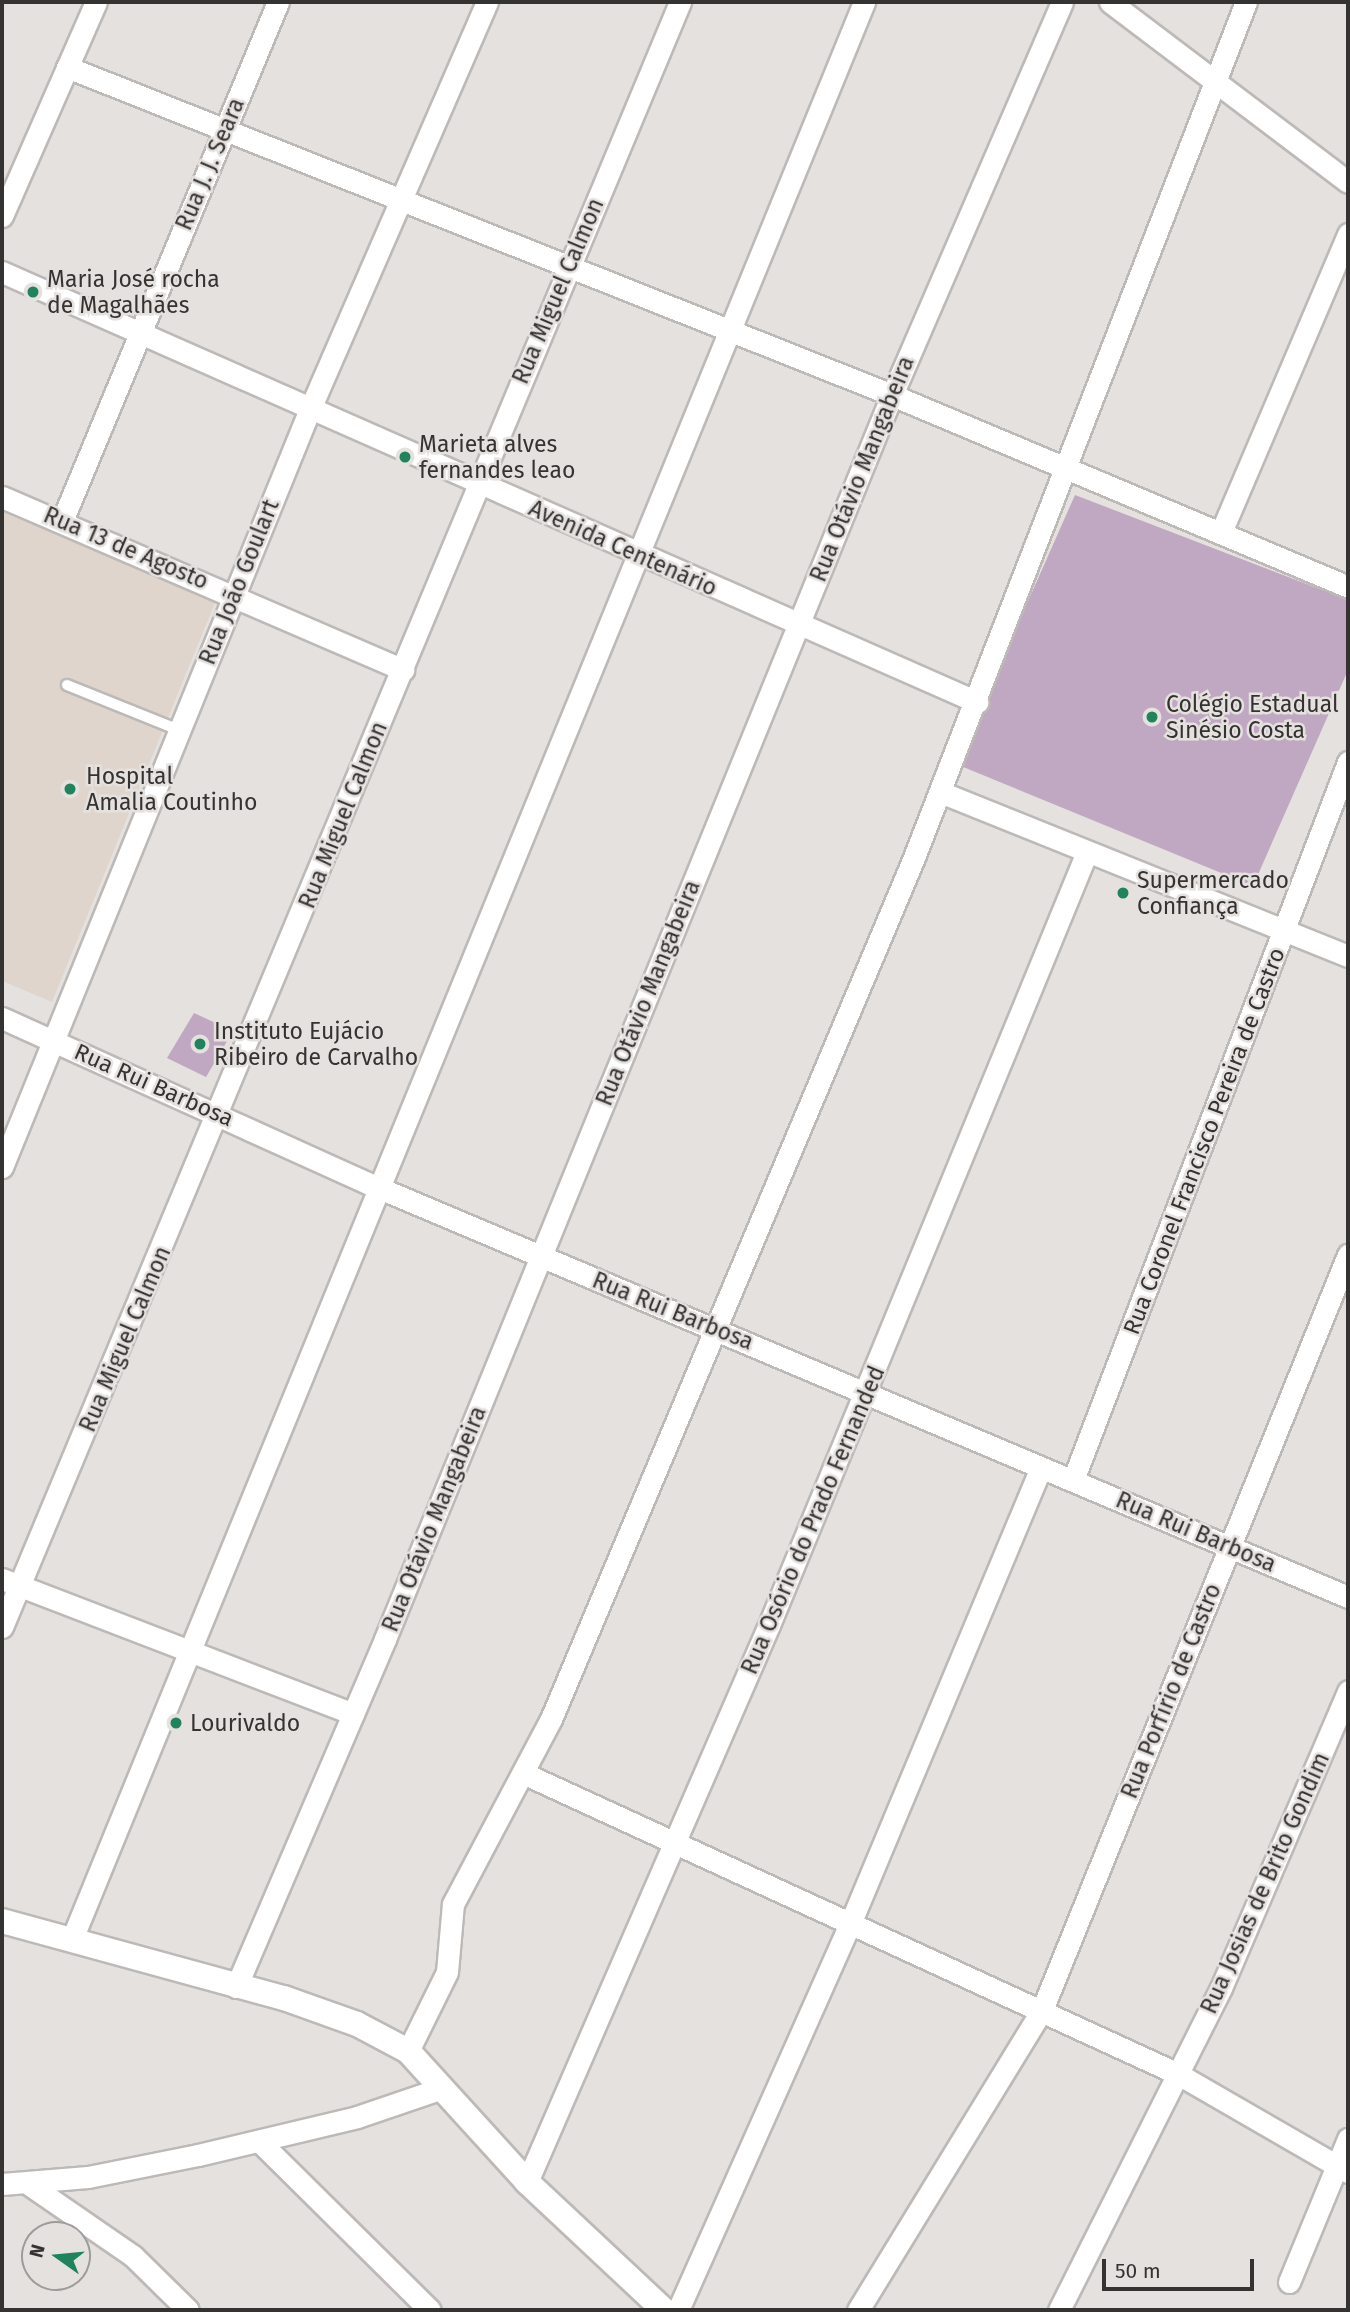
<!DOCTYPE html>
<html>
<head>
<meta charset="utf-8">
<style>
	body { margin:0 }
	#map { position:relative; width:1350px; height:2312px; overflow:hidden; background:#e5e1df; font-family:"Fira Sans",sans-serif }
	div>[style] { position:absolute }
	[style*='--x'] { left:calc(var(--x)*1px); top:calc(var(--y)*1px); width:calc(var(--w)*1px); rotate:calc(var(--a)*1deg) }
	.built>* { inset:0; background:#dfd5cd }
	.building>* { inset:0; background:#c0a7c2 }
	.roads { filter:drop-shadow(2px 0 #bdb9b7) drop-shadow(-2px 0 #bdb9b7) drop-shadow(0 2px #bdb9b7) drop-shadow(0 -2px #bdb9b7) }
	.service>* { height:10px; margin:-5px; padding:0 5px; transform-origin:5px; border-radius:5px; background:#fff }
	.minor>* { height:21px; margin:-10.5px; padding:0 10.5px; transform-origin:10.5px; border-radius:10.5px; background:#fff }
	.tertiary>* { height:24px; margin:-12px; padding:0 12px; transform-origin:12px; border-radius:12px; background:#fff }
	.dots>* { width:19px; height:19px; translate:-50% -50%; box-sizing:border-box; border:4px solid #e5e1df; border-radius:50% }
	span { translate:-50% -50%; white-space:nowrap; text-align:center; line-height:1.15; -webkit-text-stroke:5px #e5e1df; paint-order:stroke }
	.street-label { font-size:23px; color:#353332 }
	.poi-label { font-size:23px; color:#353332 }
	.left { translate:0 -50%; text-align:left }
	.frame { position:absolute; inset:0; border:4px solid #353332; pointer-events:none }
	.north { position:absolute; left:21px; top:2221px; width:70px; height:70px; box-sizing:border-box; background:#e5e1df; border:2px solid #9f9b9a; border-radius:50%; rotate:285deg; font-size:19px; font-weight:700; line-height:28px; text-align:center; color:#353332 }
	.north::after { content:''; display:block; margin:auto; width:24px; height:32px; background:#1f835c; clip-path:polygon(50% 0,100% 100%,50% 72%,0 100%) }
	.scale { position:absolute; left:1102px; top:2259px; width:152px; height:32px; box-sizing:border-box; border:4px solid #353332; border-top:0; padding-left:9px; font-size:21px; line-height:24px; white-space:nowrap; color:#353332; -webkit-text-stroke:5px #e5e1df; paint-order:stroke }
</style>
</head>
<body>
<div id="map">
	<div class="built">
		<div style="clip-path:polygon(2px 512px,217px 598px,52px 1002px,2px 981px)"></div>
	</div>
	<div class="building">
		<div style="clip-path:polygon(1075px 495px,1348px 600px,1348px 670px,1253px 886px,956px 764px)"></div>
		<div style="clip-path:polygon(194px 1013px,233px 1031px,206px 1077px,167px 1058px)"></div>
	</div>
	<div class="roads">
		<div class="service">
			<div style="--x:67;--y:685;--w:121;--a:21.9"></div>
		</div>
		<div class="minor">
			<div style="--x:1110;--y:2;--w:298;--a:37.1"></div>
			<div style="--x:67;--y:67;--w:888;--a:21.68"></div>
			<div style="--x:892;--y:395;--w:495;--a:22.8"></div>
			<div style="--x:2;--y:216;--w:234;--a:-66.3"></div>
			<div style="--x:2;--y:272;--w:1066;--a:23.8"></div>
			<div style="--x:2;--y:497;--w:437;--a:23.3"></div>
			<div style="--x:62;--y:521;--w:562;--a:-67.4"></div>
			<div style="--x:1222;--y:530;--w:322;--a:-66.9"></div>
			<div style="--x:940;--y:792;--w:440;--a:21.9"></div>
			<div style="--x:2;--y:1018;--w:411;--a:24.3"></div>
			<div style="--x:377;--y:1187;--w:1054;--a:22.89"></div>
			<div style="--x:2;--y:1167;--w:818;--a:-67.89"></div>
			<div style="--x:310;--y:409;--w:444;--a:-66.5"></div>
			<div style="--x:1073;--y:1480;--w:769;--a:-69.04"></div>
			<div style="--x:2;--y:1579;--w:376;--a:21"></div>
			<div style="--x:2;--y:1627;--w:1761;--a:-67.35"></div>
			<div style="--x:525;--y:1774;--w:719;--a:24.67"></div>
			<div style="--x:1178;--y:2074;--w:196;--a:30"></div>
			<div style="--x:72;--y:1939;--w:2093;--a:-67.76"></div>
			<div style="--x:236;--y:1987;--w:379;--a:-66.8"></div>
			<div style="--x:385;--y:1639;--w:1343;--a:-67.83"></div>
			<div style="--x:892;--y:395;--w:428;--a:-66.6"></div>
			<div style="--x:408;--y:2051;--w:88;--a:-63.7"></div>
			<div style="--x:447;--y:1972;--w:68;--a:-85"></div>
			<div style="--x:453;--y:1904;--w:209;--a:-62.1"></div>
			<div style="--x:551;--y:1719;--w:932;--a:-67.15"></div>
			<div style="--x:913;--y:860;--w:920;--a:-68.79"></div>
			<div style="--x:259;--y:2141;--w:240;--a:44.7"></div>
			<div style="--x:527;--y:2182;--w:607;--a:-66.52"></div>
			<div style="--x:769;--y:1625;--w:836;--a:-67.64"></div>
			<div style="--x:2;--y:2184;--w:86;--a:-4.7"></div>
			<div style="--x:88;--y:2177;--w:112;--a:-11.3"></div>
			<div style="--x:198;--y:2155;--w:163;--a:-13.4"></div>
			<div style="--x:357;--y:2117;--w:90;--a:-18.8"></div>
			<div style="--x:30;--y:2185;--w:125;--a:34.6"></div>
			<div style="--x:133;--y:2256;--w:77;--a:44.5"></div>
			<div style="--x:1289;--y:2282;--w:155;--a:-67.6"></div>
			<div style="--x:678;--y:2310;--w:423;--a:-66"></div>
			<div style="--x:850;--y:1924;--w:494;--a:-67.3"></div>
			<div style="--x:858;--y:2310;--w:352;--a:-58.5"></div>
			<div style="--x:1042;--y:2010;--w:815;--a:-67.94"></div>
			<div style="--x:1059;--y:2310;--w:360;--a:-63.3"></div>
			<div style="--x:1221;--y:1988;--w:323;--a:-66.8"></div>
		</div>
		<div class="tertiary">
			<div style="--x:2;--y:1921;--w:292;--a:15.3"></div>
			<div style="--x:284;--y:1998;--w:77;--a:19.6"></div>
			<div style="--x:357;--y:2024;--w:58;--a:27.9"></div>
			<div style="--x:408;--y:2051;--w:177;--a:47.7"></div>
			<div style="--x:527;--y:2182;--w:187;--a:43.1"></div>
		</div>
	</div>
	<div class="dots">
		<div style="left:33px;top:292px;background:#1f835c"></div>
		<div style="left:405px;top:457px;background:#1f835c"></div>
		<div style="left:1152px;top:717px;background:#1f835c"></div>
		<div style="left:70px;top:789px;background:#1f835c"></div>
		<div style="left:1123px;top:893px;background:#1f835c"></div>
		<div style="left:200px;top:1044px;background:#1f835c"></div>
		<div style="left:176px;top:1723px;background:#1f835c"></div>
	</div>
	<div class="street-label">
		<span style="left:210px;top:164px;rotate:-67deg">Rua J. J. Seara</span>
		<span style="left:558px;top:291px;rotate:-67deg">Rua Miguel Calmon</span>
		<span style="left:862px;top:469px;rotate:-68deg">Rua Otávio Mangabeira</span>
		<span style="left:126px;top:548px;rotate:23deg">Rua 13 de Agosto</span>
		<span style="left:623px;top:548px;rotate:24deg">Avenida Centenário</span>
		<span style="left:239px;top:582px;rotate:-68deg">Rua João Goulart</span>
		<span style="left:343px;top:815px;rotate:-68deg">Rua Miguel Calmon</span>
		<span style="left:648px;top:993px;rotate:-68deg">Rua Otávio Mangabeira</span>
		<span style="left:154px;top:1085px;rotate:24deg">Rua Rui Barbosa</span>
		<span style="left:1204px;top:1141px;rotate:-69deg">Rua Coronel Francisco Pereira de Castro</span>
		<span style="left:673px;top:1311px;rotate:22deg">Rua Rui Barbosa</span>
		<span style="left:125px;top:1339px;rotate:-67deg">Rua Miguel Calmon</span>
		<span style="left:434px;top:1519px;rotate:-68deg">Rua Otávio Mangabeira</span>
		<span style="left:813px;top:1520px;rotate:-67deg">Rua Osório do Prado Fernanded</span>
		<span style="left:1196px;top:1532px;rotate:23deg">Rua Rui Barbosa</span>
		<span style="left:1171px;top:1691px;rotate:-68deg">Rua Porfírio de Castro</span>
		<span style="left:1265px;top:1883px;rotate:-66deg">Rua Josias de Brito Gondim</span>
	</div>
	<div class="poi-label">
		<span class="left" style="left:47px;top:292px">Maria José rocha<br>de Magalhães</span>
		<span class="left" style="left:419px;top:457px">Marieta alves<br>fernandes leao</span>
		<span class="left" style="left:1166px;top:717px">Colégio Estadual<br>Sinésio Costa</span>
		<span class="left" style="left:86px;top:789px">Hospital<br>Amalia Coutinho</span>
		<span class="left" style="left:1137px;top:893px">Supermercado<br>Confiança</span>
		<span class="left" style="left:214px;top:1044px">Instituto Eujácio<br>Ribeiro de Carvalho</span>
		<span class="left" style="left:190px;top:1723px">Lourivaldo</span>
	</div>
	<div class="frame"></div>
	<div class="north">N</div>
	<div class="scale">50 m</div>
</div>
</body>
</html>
